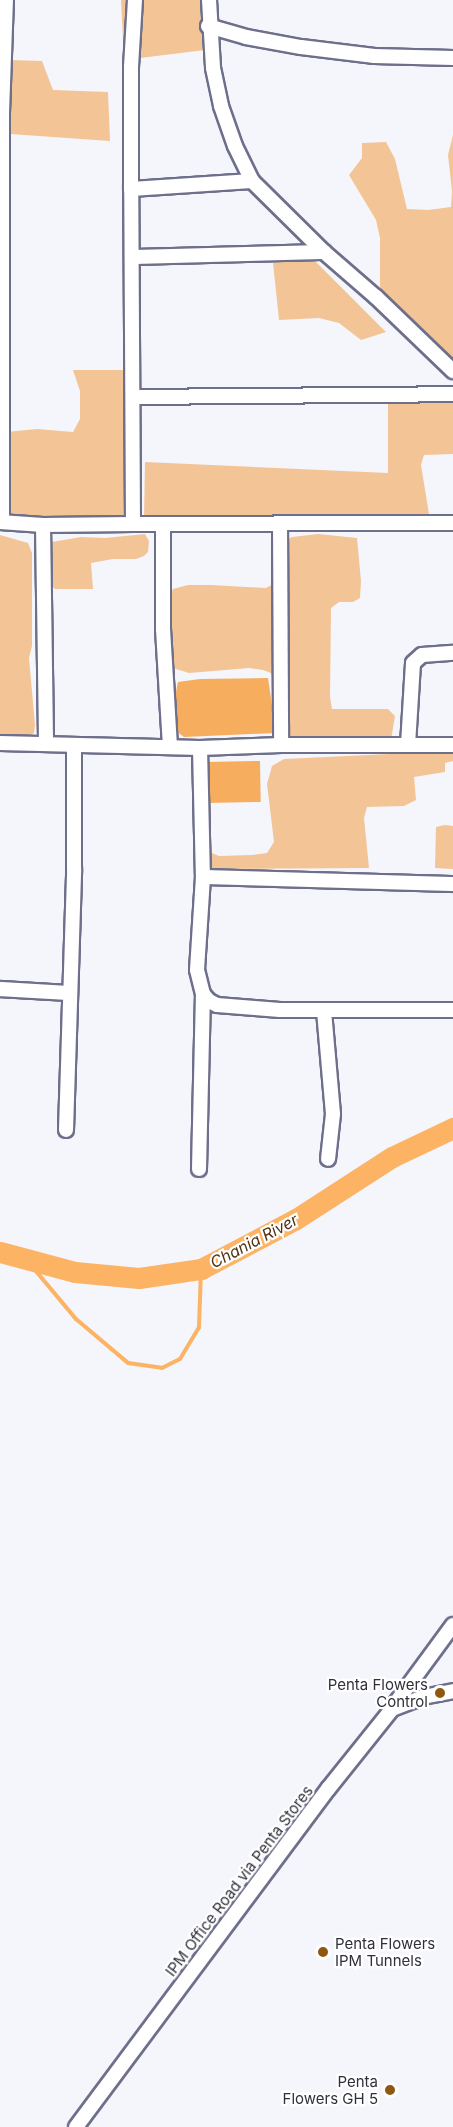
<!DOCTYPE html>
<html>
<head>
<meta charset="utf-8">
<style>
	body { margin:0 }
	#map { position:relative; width:453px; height:2127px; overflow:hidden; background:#f5f5fc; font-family:Inter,sans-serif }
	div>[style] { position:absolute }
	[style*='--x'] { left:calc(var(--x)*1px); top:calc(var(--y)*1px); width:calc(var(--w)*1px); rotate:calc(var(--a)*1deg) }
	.green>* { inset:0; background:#f3c596 }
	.forest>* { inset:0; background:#f6ad5e; transform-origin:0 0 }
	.stream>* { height:4px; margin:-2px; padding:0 2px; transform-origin:2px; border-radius:2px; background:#fcb364 }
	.river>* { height:21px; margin:-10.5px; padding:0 10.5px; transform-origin:10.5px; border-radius:10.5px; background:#fcb364 }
	.roads { filter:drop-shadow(2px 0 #6e6f8b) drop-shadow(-2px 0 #6e6f8b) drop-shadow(0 2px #6e6f8b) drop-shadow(0 -2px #6e6f8b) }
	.minor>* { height:14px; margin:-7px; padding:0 7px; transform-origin:7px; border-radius:7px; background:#fff }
	.dots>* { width:16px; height:16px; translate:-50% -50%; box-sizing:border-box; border:3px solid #fff; border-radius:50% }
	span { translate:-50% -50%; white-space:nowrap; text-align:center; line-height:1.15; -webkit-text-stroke:4.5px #fff; paint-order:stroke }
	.poi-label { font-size:15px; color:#30303c }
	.right { translate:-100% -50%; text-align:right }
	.left { translate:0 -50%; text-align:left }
	.street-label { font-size:15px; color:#30303c }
	.water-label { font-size:16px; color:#503211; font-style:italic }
</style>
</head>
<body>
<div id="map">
	<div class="green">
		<div style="clip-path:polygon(121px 0,201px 0,205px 50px,124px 60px)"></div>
		<div style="clip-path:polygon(9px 60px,42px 61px,53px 90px,108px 92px,110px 141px,10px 134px)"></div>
		<div style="clip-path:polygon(453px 135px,453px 370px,391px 308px,380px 287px,380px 238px,376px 220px,349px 175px,362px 158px,362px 143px,386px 142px,395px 159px,407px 209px,428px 210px,451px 207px,452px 191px,448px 155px)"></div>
		<div style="clip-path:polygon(311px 257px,386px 332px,361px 340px,339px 323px,319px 318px,279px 320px,273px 263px)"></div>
		<div style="clip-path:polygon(73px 370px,125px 370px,125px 522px,8px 521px,10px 491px,6px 432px,37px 429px,73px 432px,80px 419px,80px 391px)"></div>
		<div style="clip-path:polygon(453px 402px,453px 454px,424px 455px,421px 465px,430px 520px,144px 520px,145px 462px,388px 473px,388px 403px)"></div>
		<div style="clip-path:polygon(145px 534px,149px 541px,148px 552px,144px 556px,136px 559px,113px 559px,91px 563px,93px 589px,55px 589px,48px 582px,43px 547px,52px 542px,81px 537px,105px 538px)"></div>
		<div style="clip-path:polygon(318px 534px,357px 538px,361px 581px,360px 598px,353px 602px,339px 602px,331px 608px,330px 697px,332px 709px,388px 709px,395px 716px,391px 740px,289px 743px,280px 732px,276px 675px,263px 670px,249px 668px,189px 673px,173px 668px,167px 657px,167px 601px,173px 589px,188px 585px,211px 585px,266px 588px,277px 582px,274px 548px,292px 537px)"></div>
		<div style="clip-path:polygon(0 535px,28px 543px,32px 553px,32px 646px,29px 658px,35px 725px,34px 733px,23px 739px,0 739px)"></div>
		<div style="clip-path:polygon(453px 751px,453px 761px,445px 763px,445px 772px,414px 777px,416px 800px,404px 806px,367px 807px,364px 818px,369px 868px,212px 869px,207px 851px,219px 856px,252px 855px,267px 853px,274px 842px,267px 784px,272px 766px,284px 759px)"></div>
		<div style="clip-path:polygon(445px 825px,453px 826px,453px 869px,435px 868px,436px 827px)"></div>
	</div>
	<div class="forest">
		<div style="clip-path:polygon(268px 678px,276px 733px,184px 737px,176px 731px,172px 711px,178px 682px,200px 679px)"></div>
		<div style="left:260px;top:761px;width:41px;height:55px;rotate:89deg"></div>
	</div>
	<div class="stream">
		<div style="--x:35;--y:1270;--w:64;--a:50.1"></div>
		<div style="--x:76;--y:1319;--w:68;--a:40.2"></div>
		<div style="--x:128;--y:1363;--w:34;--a:8"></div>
		<div style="--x:162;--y:1368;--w:20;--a:-27"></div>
		<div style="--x:180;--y:1359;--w:37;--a:-59"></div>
		<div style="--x:199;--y:1327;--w:58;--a:-88"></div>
	</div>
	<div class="river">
		<div style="--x:0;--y:1252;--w:78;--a:14.9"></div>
		<div style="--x:75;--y:1272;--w:64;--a:5.4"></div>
		<div style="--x:139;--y:1278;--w:63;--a:-8.3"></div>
		<div style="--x:201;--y:1269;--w:107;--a:-27.8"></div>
		<div style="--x:296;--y:1219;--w:114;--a:-32.9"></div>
		<div style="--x:392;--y:1157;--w:68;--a:-25.4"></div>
	</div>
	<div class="roads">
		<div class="minor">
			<div style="--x:209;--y:0;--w:68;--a:86.6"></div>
			<div style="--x:213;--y:68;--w:39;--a:78"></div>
			<div style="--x:221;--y:106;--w:42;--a:70.7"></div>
			<div style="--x:235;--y:146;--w:39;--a:64"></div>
			<div style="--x:252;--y:181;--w:101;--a:44.6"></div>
			<div style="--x:324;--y:252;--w:69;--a:40.9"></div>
			<div style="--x:376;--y:297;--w:107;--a:43.9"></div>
			<div style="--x:208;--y:26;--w:40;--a:16"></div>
			<div style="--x:246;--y:37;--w:56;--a:10.3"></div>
			<div style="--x:301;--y:47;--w:74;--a:7"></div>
			<div style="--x:374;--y:56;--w:79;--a:1.5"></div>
			<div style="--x:131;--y:189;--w:121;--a:-3.8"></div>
			<div style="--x:132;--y:257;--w:192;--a:-1.5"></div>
			<div style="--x:133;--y:397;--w:320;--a:-0.5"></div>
			<div style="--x:0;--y:522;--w:43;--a:4"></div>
			<div style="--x:43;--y:525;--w:90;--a:-0.6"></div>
			<div style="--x:133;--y:524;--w:335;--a:-90.3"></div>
			<div style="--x:131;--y:189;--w:122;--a:-90"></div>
			<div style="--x:131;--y:67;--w:67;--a:-86.6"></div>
			<div style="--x:2;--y:522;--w:409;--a:-90"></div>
			<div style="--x:2;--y:113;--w:113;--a:-88"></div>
			<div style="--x:133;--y:524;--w:320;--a:-0.2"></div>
			<div style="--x:280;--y:524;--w:221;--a:89.7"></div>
			<div style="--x:43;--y:525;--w:219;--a:89.2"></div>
			<div style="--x:163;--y:525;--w:104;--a:90"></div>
			<div style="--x:163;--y:629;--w:117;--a:86.6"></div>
			<div style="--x:0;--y:743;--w:200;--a:1.4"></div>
			<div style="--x:200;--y:748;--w:81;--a:-2.1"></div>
			<div style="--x:281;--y:745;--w:172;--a:0"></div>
			<div style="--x:408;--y:745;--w:82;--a:-86.5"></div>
			<div style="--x:413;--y:663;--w:12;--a:-42"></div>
			<div style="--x:422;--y:655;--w:31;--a:-4"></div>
			<div style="--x:200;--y:748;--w:129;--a:88.7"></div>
			<div style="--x:203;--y:877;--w:93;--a:93.7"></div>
			<div style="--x:197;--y:970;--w:25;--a:76"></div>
			<div style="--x:203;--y:994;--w:9;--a:49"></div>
			<div style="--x:209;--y:1001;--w:9;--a:27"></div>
			<div style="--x:217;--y:1005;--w:63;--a:4.5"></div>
			<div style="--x:280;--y:1010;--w:173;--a:0"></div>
			<div style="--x:203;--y:877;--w:250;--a:1.6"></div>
			<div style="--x:0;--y:989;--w:70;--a:3.3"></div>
			<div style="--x:324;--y:1011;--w:103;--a:85"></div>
			<div style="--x:333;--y:1114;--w:45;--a:96.3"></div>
			<div style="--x:66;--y:1130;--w:261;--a:-88.2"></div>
			<div style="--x:74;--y:869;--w:123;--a:-90"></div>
			<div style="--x:199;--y:1169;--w:175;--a:-88.7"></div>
			<div style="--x:392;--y:1708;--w:103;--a:-53.7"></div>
			<div style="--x:76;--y:2127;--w:422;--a:-53.3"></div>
			<div style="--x:328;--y:1789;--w:102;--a:-51.3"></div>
			<div style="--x:392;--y:1709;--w:33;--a:-21"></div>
			<div style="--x:423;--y:1697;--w:31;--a:-11"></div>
		</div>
	</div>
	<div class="dots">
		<div style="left:440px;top:1693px;background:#90580f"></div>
		<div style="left:323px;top:1952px;background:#90580f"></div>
		<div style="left:390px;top:2090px;background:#90580f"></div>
	</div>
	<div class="poi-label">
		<span class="right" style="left:428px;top:1693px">Penta Flowers<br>Control</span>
		<span class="left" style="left:335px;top:1952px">Penta Flowers<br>IPM Tunnels</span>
		<span class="right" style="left:378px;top:2090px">Penta<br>Flowers GH 5</span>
	</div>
	<div class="street-label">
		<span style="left:239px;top:1881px;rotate:-53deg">IPM Office Road via Penta Stores</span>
	</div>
	<div class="water-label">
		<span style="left:254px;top:1241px;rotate:-28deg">Chania River</span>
	</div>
</div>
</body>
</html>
